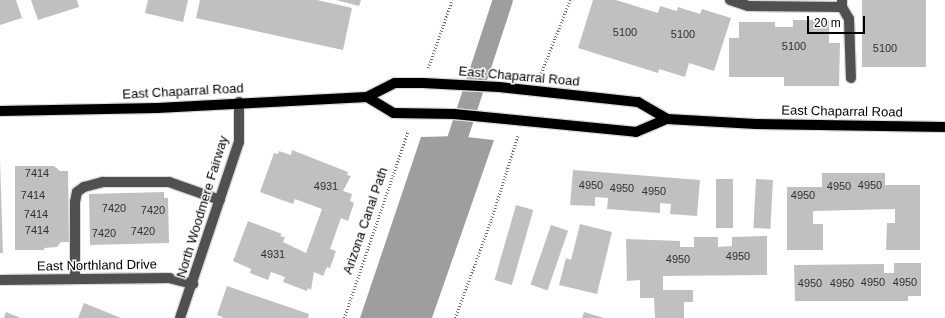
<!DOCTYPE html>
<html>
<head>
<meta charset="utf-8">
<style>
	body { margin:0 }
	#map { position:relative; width:945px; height:318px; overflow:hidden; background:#fff; font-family:Arial,sans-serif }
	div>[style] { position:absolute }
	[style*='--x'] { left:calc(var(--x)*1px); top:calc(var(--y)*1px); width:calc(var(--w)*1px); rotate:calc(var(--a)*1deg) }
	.water>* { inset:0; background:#9e9e9e }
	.canal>* { height:20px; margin:-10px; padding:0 10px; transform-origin:10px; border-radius:10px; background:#9e9e9e }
	.building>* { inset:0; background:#c0c0c0; transform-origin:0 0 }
	.path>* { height:2.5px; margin-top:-1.25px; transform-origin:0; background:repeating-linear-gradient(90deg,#727272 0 1px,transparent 0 3px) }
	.roads { filter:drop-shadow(1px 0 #dbdbdb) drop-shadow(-1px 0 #dbdbdb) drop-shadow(0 1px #dbdbdb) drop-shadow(0 -1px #dbdbdb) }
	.minor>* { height:10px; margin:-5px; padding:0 5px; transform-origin:5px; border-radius:5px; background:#505050 }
	.major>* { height:10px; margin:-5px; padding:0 5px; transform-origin:5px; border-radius:5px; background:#000 }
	span { translate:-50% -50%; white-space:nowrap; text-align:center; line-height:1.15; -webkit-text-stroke:3px #fff; paint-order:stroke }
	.number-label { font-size:11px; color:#303030 }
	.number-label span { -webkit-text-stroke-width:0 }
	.street-label { font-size:13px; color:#000 }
	.scale { position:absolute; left:807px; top:16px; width:58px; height:18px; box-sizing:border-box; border:2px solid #000; border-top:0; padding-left:5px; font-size:12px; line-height:14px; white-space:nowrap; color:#000; -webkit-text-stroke:3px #fff; paint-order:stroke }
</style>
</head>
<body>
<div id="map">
	<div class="water">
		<div style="clip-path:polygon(458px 136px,494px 140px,432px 318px,360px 318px,421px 137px)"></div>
	</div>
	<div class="canal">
		<div style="--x:450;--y:161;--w:169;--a:-71.8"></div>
	</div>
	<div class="building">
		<div style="clip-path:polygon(0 0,16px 0,22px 18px,0 25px)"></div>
		<div style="clip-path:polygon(31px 0,77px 0,79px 7px,38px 20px)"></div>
		<div style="clip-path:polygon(148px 0,188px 0,183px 22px,145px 13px)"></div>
		<div style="clip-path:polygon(200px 0,317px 0,352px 8px,343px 50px,196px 18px)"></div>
		<div style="clip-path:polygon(336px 0,361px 0,359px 6px)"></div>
		<div style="clip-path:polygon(593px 0,616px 0,658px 13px,660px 6px,677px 11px,678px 7px,700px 14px,702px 9px,731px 18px,714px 71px,689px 63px,685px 77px,659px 69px,658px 73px,578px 48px)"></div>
		<div style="left:862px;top:0;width:64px;height:67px"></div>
		<div style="clip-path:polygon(793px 20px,829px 20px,829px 43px,840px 43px,839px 86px,784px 86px,784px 77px,729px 77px,729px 38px,739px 38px,739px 22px,775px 22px,775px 27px,793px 27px)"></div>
		<div style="clip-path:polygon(292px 150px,348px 172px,347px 175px,351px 176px,343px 191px,352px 194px,350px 201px,354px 203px,348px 221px,341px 218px,330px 249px,336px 251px,330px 268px,327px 267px,323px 276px,314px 272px,311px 290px,308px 288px,307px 291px,283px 282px,285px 277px,271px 272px,268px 280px,250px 273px,251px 269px,233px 261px,248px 221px,282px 234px,280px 236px,285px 237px,283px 242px,306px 253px,322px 209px,295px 199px,293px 204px,260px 192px,274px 153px,278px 154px,279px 151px,291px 155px)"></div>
		<div style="clip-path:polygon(0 160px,3px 253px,0 253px)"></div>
		<div style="clip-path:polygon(15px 166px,54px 166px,60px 171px,68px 171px,69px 242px,61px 242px,57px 247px,44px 248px,44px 250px,15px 250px)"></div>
		<div style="clip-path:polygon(573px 170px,700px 180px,697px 216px,670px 214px,671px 204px,660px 203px,660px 213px,607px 209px,608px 198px,595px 197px,595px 206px,570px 205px)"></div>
		<div style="clip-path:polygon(822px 173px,885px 173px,885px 185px,920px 185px,920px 250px,886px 250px,887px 223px,895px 223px,895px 209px,813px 211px,813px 224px,823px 224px,823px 250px,787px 250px,787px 187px,822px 187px)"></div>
		<div style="left:716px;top:179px;width:17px;height:49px"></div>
		<div style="left:756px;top:179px;width:17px;height:49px;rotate:3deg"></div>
		<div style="clip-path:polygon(164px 192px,164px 198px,168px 198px,169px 243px,90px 245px,89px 194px)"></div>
		<div style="left:516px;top:205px;width:18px;height:78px;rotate:16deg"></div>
		<div style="clip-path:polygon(580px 224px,612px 232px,597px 294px,559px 285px,566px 258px,571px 260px)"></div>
		<div style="left:551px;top:225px;width:18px;height:63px;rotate:19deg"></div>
		<div style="clip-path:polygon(767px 236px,767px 275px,663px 276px,663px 290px,693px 290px,693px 302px,684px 302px,684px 318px,655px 318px,654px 298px,640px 298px,640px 280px,627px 281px,626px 239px,680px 241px,680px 247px,694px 247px,694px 237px,718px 237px,718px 247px,732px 246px,732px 237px)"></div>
		<div style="clip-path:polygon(894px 263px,921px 263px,921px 296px,908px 296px,908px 301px,795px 301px,794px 265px,884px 264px,884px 273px,894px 273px)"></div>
		<div style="clip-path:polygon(227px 286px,309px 314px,308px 318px,224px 318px,217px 315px)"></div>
		<div style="clip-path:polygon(84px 303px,121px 318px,78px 318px)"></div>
		<div style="clip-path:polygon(6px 312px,21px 318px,4px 318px)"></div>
		<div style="clip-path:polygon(584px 312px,604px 318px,582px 318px)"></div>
	</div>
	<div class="path">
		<div style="--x:428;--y:68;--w:72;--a:-70.6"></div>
		<div style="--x:540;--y:76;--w:82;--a:-68.5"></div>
		<div style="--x:344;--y:318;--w:198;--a:-71.1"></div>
		<div style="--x:455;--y:318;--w:104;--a:-69.8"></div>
		<div style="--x:491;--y:220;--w:89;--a:-72.4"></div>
	</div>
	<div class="roads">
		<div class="minor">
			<div style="--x:730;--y:0;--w:19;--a:18"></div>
			<div style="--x:748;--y:6;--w:94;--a:0.6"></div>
			<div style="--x:842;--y:0;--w:7;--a:90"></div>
			<div style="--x:842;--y:7;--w:14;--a:60"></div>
			<div style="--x:849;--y:19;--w:59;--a:88.1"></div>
			<div style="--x:75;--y:279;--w:77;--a:-90"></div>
			<div style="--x:75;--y:202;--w:10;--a:-79"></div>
			<div style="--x:77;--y:192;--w:9;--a:-36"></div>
			<div style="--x:84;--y:187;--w:20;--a:-15"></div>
			<div style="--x:103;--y:182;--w:66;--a:0"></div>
			<div style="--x:169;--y:182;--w:54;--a:19.4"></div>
			<div style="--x:0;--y:280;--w:169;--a:-0.7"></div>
			<div style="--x:169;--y:278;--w:25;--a:14"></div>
			<div style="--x:180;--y:318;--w:186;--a:-71.5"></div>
			<div style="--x:239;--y:142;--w:40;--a:-90"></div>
		</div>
		<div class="major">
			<div style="--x:367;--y:97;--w:31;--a:31"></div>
			<div style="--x:394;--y:113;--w:60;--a:1"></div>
			<div style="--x:454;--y:114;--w:183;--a:5.6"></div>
			<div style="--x:636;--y:132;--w:34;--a:-23"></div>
			<div style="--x:0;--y:111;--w:157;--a:-1.1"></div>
			<div style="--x:157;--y:108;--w:210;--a:-3"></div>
			<div style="--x:367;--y:97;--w:31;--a:-27"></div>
			<div style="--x:395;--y:83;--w:28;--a:0"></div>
			<div style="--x:423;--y:83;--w:76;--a:3"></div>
			<div style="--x:499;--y:87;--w:140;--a:6.2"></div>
			<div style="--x:638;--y:102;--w:34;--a:30"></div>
			<div style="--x:667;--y:119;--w:89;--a:3.2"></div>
			<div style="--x:756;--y:124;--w:189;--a:0.9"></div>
		</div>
	</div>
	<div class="number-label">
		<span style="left:625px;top:32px">5100</span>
		<span style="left:683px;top:34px">5100</span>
		<span style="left:794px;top:46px">5100</span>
		<span style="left:885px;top:48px">5100</span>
		<span style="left:37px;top:173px">7414</span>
		<span style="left:591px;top:185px">4950</span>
		<span style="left:870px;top:185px">4950</span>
		<span style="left:326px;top:186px">4931</span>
		<span style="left:839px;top:186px">4950</span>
		<span style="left:622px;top:188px">4950</span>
		<span style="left:654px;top:191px">4950</span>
		<span style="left:33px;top:195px">7414</span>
		<span style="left:803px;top:195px">4950</span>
		<span style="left:114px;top:208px">7420</span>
		<span style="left:153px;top:210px">7420</span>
		<span style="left:36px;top:214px">7414</span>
		<span style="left:37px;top:230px">7414</span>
		<span style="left:143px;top:231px">7420</span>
		<span style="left:104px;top:233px">7420</span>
		<span style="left:273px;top:254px">4931</span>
		<span style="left:738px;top:256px">4950</span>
		<span style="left:678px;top:259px">4950</span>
		<span style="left:873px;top:282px">4950</span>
		<span style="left:905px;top:282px">4950</span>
		<span style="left:810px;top:283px">4950</span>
		<span style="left:842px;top:283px">4950</span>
	</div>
	<div class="street-label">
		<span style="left:519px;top:77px;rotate:5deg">East Chaparral Road</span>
		<span style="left:183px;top:92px;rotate:-3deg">East Chaparral Road</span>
		<span style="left:842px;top:112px;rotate:1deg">East Chaparral Road</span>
		<span style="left:203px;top:207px;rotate:-73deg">North Woodmere Fairway</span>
		<span style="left:366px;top:221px;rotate:-71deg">Arizona Canal Path</span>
		<span style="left:97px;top:266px;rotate:-1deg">East Northland Drive</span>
	</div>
	<div class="scale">20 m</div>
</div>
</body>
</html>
